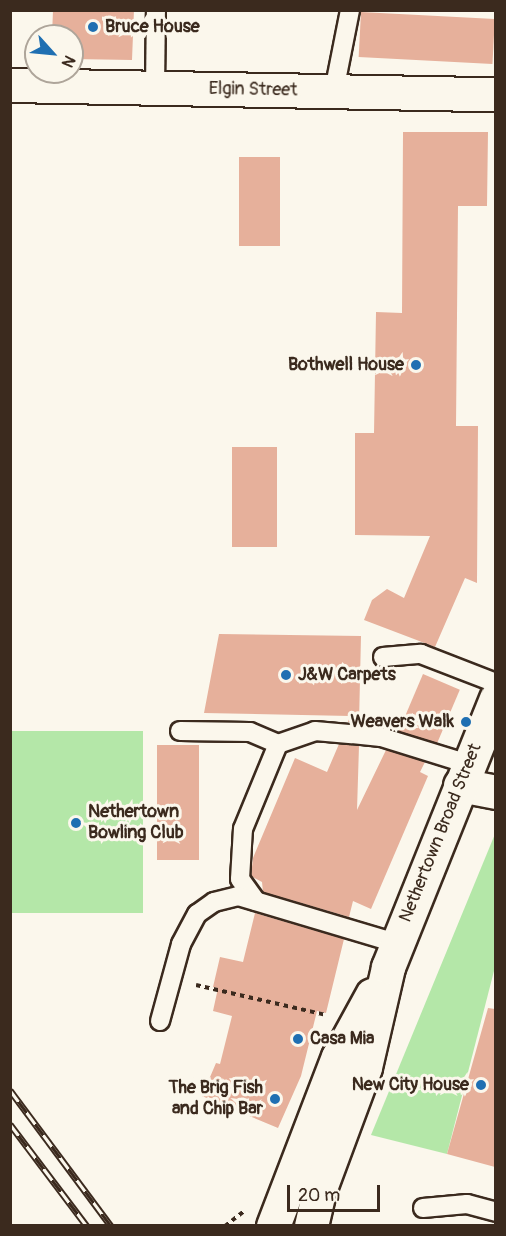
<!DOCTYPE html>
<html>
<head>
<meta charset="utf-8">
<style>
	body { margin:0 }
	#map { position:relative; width:506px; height:1236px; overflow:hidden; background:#fbf7ec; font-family:Pangolin,sans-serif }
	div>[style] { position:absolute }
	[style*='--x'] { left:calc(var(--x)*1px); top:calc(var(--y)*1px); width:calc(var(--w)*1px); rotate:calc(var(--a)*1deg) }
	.green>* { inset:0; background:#b4e7a8; transform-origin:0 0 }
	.building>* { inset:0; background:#e6b09b; transform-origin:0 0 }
	.path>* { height:4px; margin-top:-2px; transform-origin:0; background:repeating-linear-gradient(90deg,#3b2a1e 0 4.5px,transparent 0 9px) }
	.roads { filter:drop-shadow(2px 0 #3b2a1e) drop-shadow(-2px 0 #3b2a1e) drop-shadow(0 2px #3b2a1e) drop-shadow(0 -2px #3b2a1e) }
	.service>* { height:18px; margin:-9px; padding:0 9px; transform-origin:9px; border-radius:9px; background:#fbf7ec }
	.minor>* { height:33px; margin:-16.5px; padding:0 16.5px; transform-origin:16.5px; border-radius:16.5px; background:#fbf7ec }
	.tertiary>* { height:33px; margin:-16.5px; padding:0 16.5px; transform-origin:16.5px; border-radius:16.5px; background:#fbf7ec }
	.secondary>* { height:33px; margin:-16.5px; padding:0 16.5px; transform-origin:16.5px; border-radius:16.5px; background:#fbf7ec }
	.rail>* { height:7px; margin-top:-3.5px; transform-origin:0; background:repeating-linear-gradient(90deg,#fbf7ec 0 14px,#3b2a1e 0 28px); box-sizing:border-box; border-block:2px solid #3b2a1e }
	.dots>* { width:16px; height:16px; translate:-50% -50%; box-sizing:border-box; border:3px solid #fbf7ec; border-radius:50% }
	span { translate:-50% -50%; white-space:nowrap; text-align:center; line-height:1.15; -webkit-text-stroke:6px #fbf7ec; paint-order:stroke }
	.poi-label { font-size:18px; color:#3b2a1e; font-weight:700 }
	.left { translate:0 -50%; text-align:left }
	.right { translate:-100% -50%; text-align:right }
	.street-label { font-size:18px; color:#3b2a1e }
	.frame { position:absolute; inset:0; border:12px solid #3b2a1e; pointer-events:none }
	.north { position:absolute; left:24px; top:24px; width:60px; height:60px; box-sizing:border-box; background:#fbf7ec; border:2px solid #aea59a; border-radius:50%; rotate:117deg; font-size:16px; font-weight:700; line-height:24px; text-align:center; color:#3b2a1e }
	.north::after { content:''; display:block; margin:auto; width:21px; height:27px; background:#1f6fb2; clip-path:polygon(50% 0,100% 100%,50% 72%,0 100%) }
	.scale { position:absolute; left:287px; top:1185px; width:93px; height:27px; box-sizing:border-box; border:3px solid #3b2a1e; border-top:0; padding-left:8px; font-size:18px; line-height:21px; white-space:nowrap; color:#3b2a1e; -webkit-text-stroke:4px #fbf7ec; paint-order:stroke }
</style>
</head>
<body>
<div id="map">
	<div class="green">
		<div style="left:11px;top:731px;width:132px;height:182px"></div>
		<div style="clip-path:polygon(495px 834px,495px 967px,447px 1154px,371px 1135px)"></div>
	</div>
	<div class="building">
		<div style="clip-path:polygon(53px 10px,134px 10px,132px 60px,72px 59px,72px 36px,52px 36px)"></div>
		<div style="left:361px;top:12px;width:134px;height:45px;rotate:3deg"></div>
		<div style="clip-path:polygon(403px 132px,488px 132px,487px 206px,458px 206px,456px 426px,478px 426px,477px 583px,465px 578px,435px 647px,364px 620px,372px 600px,387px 589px,404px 598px,430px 536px,355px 535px,355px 433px,374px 433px,376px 312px,402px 313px)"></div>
		<div style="left:239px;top:157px;width:41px;height:89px"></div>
		<div style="left:232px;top:447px;width:45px;height:100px"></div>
		<div style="clip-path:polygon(219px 634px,361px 636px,359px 723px,348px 722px,350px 716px,204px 713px)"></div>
		<div style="left:423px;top:674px;width:40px;height:62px;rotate:23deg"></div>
		<div style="clip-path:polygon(339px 744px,359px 746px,357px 810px,386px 750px,425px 762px,420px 772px,428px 776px,371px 909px,353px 901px,349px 917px,263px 892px,262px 882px,251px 876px,253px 858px,295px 758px,327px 772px)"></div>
		<div style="left:157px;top:745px;width:42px;height:115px"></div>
		<div style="clip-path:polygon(255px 913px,344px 939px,326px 1013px,317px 1011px,301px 1076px,278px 1128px,202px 1096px,216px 1063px,220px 1064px,232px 1016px,213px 1011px,218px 988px,213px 987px,220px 957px,243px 962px)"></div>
		<div style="clip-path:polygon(488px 1008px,495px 1009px,495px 1167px,447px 1154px)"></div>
	</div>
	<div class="path">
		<div style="--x:196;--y:985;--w:133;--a:13"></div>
		<div style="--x:225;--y:1226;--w:23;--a:-38"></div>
	</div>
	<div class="roads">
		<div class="service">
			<div style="--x:155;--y:88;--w:78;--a:-89.3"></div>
			<div style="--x:334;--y:91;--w:83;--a:-78.8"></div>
			<div style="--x:383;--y:657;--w:38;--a:-5"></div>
			<div style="--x:421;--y:654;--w:80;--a:21.1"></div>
			<div style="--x:180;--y:731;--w:70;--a:0.8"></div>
			<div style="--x:250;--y:732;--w:30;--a:23"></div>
			<div style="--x:256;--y:901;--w:27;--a:-126"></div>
			<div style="--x:240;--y:879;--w:50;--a:-86.6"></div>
			<div style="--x:243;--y:829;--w:92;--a:-67.6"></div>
			<div style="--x:278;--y:744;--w:39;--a:-19"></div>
			<div style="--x:315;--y:731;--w:37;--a:5"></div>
			<div style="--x:352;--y:734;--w:29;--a:6"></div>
			<div style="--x:381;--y:737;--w:91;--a:17.2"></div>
			<div style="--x:160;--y:1021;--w:80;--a:-74.7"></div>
			<div style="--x:181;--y:944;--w:34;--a:-62"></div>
			<div style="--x:197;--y:914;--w:21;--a:-35"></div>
			<div style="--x:214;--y:902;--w:25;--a:-14"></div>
			<div style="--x:238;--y:896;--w:165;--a:16.6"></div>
			<div style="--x:423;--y:1208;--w:44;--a:-5.2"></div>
			<div style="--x:467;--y:1204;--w:30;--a:15"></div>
		</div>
		<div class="minor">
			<div style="--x:460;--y:785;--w:37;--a:11"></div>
		</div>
		<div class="tertiary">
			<div style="--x:10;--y:85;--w:486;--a:1.1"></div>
		</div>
		<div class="secondary">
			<div style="--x:273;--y:1226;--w:181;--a:-69"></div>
			<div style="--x:338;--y:1057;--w:71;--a:-61.3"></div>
			<div style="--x:311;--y:1226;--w:36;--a:-77"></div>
			<div style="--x:319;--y:1191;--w:132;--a:-69.6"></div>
			<div style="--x:365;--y:1067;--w:103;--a:-77"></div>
			<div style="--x:388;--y:967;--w:289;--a:-68.1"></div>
		</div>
	</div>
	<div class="rail">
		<div style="--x:10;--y:1090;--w:169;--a:53.4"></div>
		<div style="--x:10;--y:1124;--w:128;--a:53"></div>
	</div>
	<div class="dots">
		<div style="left:93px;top:27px;background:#1f6fb2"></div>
		<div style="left:416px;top:365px;background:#1f6fb2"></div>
		<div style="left:286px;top:675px;background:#1f6fb2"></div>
		<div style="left:466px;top:722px;background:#1f6fb2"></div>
		<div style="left:76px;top:823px;background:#1f6fb2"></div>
		<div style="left:298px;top:1039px;background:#1f6fb2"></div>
		<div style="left:481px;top:1085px;background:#1f6fb2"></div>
		<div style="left:275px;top:1099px;background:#1f6fb2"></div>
	</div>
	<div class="poi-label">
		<span class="left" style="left:105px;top:27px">Bruce House</span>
		<span class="right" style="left:404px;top:365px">Bothwell House</span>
		<span class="left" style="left:298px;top:675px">J&amp;W Carpets</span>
		<span class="right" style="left:454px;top:722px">Weavers Walk</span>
		<span class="left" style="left:88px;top:823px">Nethertown<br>Bowling Club</span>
		<span class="left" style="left:310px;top:1039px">Casa Mia</span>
		<span class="right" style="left:469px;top:1085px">New City House</span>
		<span class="right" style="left:263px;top:1099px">The Brig Fish<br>and Chip Bar</span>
	</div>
	<div class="street-label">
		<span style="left:253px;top:90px;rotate:1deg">Elgin Street</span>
		<span style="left:441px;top:833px;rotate:-68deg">Nethertown Broad Street</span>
	</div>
	<div class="frame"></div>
	<div class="north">N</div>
	<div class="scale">20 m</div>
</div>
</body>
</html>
